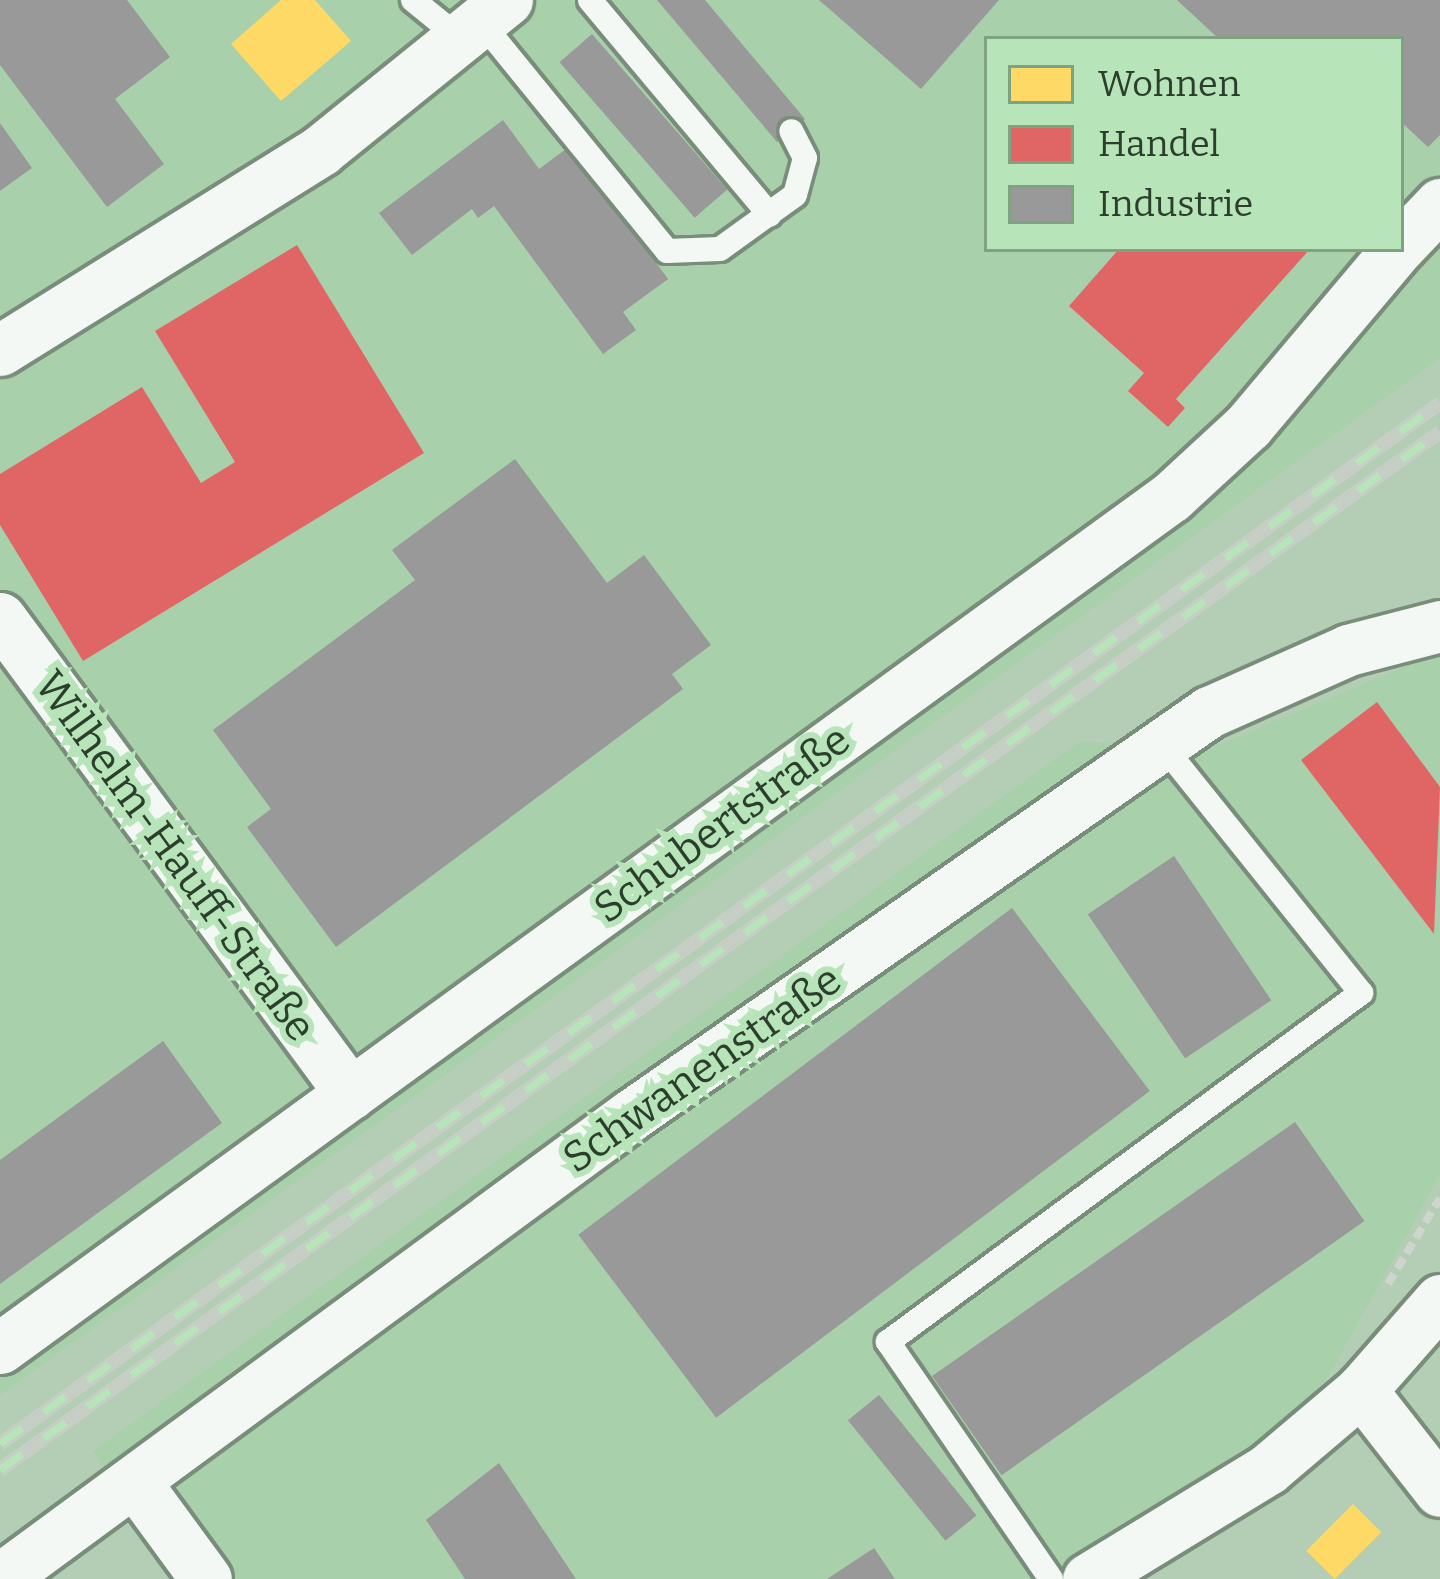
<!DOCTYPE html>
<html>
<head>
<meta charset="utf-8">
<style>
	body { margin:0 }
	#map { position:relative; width:1440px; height:1579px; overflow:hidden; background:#b4ceb6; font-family:Bitter,serif }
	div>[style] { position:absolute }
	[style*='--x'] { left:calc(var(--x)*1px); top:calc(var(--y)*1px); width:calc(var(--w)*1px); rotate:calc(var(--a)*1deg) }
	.built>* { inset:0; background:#a8d0aa }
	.homes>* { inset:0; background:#ffd966; transform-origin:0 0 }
	.shops>* { inset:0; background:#e06666 }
	.industry>* { inset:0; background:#999; transform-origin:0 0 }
	.path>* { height:8px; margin-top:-4px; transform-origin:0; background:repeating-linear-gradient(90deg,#cdd5cd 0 12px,transparent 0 18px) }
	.roads { filter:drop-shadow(3px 0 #798d7b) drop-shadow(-3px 0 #798d7b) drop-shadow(0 3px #798d7b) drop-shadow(0 -3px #798d7b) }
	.service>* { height:24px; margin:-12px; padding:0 12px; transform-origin:12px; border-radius:12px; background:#f4f8f4 }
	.minor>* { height:51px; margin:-25.5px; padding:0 25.5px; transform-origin:25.5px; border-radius:25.5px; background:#f4f8f4 }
	.rail>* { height:14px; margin-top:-7px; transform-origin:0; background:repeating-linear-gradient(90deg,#b7e5b9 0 27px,#c6cec6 0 54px); box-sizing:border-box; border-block:3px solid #c6cec6 }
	span { translate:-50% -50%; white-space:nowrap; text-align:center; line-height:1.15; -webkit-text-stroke:12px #b7e5b9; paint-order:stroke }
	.street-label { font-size:42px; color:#2c3f2d }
	.legend { position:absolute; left:984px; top:36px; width:420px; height:216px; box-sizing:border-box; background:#b7e5b9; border:3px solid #7fa381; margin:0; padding:15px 21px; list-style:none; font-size:36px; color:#2c3f2d }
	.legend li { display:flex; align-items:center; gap:24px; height:60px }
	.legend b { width:60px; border:3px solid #7fa381 }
</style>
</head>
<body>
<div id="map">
	<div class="built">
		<div style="clip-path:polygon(evenodd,0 0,1440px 0,1440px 358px,0 1395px,0 0,987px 39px,1401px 39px,1401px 249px,987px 249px,987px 39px)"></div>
		<div style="clip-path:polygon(1440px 652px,1440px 1174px,1327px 1379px,1275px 1437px,1047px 1579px,180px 1579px,93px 1451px,1079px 742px,1211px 748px)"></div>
	</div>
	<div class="homes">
		<div style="clip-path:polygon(281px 0,315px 0,351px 41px,281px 101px,231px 44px)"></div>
		<div style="left:1353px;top:1504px;width:40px;height:66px;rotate:45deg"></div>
	</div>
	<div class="shops">
		<div style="clip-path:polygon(297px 245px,424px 453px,83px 661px,0 525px,0 474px,142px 387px,201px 483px,235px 462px,155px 331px)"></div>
		<div style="clip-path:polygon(1119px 249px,1310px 249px,1176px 399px,1185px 408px,1168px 427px,1128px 391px,1144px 373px,1069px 306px)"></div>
		<div style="clip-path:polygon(1377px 702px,1440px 787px,1434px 934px,1301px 760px)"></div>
	</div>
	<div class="industry">
		<div style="clip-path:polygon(0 0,127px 0,170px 57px,115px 99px,164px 164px,107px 207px,0 65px)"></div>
		<div style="clip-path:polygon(657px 0,705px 0,805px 119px,777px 142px)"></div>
		<div style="clip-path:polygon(819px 0,999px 0,921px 89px)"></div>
		<div style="clip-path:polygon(1177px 0,1440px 0,1440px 135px,1428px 147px,1401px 122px,1401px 39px,1219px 39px)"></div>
		<div style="left:592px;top:34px;width:206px;height:43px;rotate:49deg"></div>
		<div style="clip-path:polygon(503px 120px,539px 169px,570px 146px,668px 279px,623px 312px,636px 330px,603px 354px,494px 206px,478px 218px,472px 209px,412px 255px,379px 213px)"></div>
		<div style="clip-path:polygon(0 123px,32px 168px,0 191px)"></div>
		<div style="clip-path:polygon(515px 459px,607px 583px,644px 555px,711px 645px,672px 674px,683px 689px,336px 947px,247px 827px,271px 809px,213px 730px,415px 580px,392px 550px)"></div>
		<div style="left:1174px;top:856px;width:174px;height:104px;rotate:56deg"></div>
		<div style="left:1012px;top:908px;width:229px;height:543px;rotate:53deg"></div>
		<div style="clip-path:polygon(163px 1041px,222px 1123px,0 1284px,0 1160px)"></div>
		<div style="left:1295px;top:1122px;width:121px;height:443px;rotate:55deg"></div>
		<div style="left:879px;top:1395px;width:155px;height:40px;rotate:51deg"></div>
		<div style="clip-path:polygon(499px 1463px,576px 1579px,465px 1579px,426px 1520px)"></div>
		<div style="clip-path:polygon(874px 1548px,895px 1579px,827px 1579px)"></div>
	</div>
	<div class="path">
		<div style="--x:1388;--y:1284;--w:100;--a:-58.8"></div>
	</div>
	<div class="roads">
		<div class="service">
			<div style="--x:413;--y:0;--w:62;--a:39.1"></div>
			<div style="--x:590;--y:0;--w:280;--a:50.1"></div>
			<div style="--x:481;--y:22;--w:295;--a:50.9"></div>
			<div style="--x:667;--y:251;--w:53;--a:-2.2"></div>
			<div style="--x:720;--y:249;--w:92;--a:-35.8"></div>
			<div style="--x:795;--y:195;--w:38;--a:-75"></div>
			<div style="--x:805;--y:158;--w:30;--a:-117"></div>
			<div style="--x:1051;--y:1579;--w:288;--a:-124.5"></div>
			<div style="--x:888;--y:1342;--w:588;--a:-36.42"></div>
			<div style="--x:1361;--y:993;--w:318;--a:-128.7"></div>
		</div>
		<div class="minor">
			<div style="--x:1401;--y:245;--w:57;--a:-46.4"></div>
			<div style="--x:0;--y:350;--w:378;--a:-31.9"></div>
			<div style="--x:321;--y:150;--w:239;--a:-38.9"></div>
			<div style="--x:0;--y:618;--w:591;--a:53.6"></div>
			<div style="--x:0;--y:1348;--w:1448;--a:-36.01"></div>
			<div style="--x:1171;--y:497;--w:105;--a:-42.7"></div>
			<div style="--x:1248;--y:426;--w:231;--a:-49.9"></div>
			<div style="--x:1361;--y:1390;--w:128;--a:52"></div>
			<div style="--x:135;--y:1482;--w:120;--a:53.8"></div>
			<div style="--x:0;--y:1579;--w:783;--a:-36.33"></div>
			<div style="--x:631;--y:1115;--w:705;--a:-34.89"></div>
			<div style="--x:1209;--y:712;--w:152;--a:-24"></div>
			<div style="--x:1348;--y:650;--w:95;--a:-14.6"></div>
			<div style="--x:1088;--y:1579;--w:211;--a:-31.4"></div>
			<div style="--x:1268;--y:1469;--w:122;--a:-40.3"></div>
			<div style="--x:1361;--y:1390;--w:120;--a:-48.7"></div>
		</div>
	</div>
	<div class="rail">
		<div style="--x:0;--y:1444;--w:1777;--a:-35.86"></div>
		<div style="--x:0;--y:1470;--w:1775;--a:-35.79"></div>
	</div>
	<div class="street-label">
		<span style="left:722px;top:824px;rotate:-36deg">Schubertstraße</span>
		<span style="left:175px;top:856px;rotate:54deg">Wilhelm-Hauff-Straße</span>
		<span style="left:702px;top:1069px;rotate:-35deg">Schwanenstraße</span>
	</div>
	<ul class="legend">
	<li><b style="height:33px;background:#ffd966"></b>Wohnen</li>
	<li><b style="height:33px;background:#e06666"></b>Handel</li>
	<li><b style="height:33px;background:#999"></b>Industrie</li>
	</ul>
</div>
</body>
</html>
